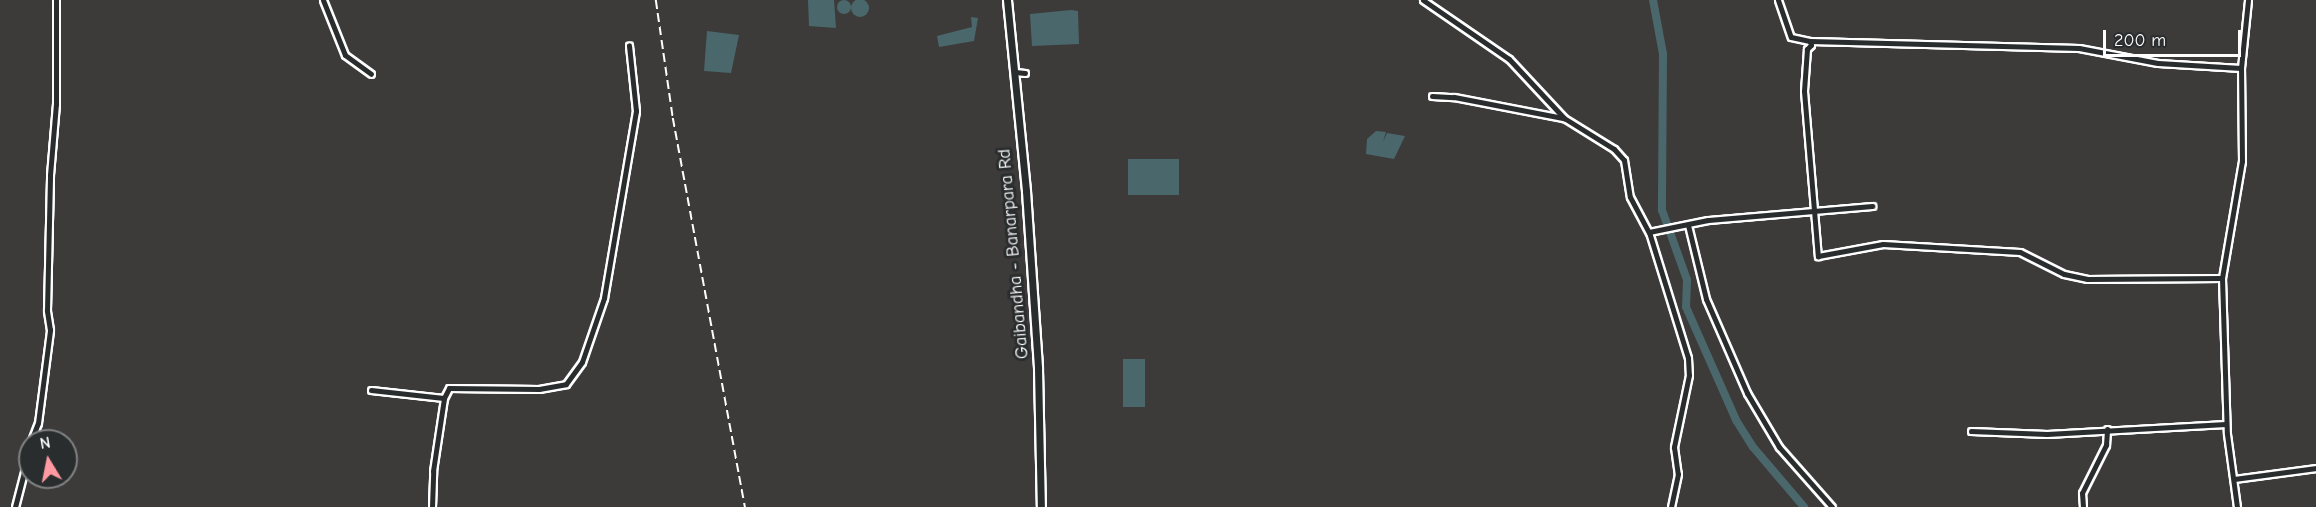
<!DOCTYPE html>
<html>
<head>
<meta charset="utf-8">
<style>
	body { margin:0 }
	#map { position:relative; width:2316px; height:507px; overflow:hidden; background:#3d3a3a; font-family:"Comic Neue",sans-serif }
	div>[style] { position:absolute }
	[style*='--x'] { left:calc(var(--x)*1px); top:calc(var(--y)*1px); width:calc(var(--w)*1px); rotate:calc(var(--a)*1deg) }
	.water>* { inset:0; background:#4a686c; transform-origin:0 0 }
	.round { border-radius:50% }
	.river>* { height:8px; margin:-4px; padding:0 4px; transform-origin:4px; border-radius:4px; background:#4a686c }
	.roads { filter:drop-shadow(2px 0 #fff) drop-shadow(-2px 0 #fff) drop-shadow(0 2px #fff) drop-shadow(0 -2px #fff) }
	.minor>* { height:5px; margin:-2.5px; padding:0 2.5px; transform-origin:2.5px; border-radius:2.5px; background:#2a2d2e }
	.major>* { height:7px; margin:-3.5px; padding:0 3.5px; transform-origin:3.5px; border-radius:3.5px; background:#2a2d2e }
	.rail>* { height:1.5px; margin-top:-0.75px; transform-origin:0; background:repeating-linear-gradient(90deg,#fff 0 9px,transparent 0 13.5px) }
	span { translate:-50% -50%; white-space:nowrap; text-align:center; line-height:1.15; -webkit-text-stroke:6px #2a2d2e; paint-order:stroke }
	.street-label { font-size:18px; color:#fff }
	.north { position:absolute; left:18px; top:429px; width:60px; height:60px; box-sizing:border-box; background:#2a2d2e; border:2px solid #7f8182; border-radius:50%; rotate:350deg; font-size:16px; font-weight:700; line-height:24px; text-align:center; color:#fff }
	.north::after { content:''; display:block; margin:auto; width:21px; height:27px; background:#ff9aa2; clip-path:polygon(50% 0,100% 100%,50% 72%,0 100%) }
	.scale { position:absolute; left:2103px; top:30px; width:138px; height:27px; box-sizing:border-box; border:3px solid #fff; border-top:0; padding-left:8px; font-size:18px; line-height:21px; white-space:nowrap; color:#fff; -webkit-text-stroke:4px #2a2d2e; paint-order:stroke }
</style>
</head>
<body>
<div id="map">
	<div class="water">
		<div class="round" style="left:851px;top:-1px;width:18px;height:18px"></div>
		<div class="round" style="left:837px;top:0;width:14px;height:14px"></div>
		<div style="clip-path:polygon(808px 0,834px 0,836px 28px,809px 26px)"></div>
		<div style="clip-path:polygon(1071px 10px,1078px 11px,1079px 44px,1032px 46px,1030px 14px)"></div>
		<div style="clip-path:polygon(971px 17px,978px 18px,974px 41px,939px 47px,937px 36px,972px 27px)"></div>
		<div style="clip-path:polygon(707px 31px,739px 35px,731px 73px,704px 71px)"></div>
		<div style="clip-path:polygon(1376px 131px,1386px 132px,1383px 142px,1387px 133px,1405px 136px,1394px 159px,1366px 154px,1367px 139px)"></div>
		<div style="left:1179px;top:159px;width:36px;height:51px;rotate:90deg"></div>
		<div style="left:1123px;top:359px;width:22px;height:48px"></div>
	</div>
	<div class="river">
		<div style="--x:1653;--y:0;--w:55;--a:79.5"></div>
		<div style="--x:1663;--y:54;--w:156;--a:90.4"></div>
		<div style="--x:1662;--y:210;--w:74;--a:70.3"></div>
		<div style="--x:1687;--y:280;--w:27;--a:92"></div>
		<div style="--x:1686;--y:307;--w:124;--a:66.1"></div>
		<div style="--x:1736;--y:420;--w:32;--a:58"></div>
		<div style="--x:1753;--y:447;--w:79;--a:49.6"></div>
	</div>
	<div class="roads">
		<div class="minor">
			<div style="--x:323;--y:0;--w:59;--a:68.2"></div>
			<div style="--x:345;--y:55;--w:32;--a:36"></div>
			<div style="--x:1423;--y:0;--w:104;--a:34.5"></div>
			<div style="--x:1509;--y:59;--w:81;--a:47"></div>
			<div style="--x:1564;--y:118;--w:59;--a:31.8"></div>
			<div style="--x:1614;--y:149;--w:15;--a:48"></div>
			<div style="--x:1624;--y:160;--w:37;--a:81"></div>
			<div style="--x:1630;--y:197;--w:40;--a:62"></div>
			<div style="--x:1649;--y:232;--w:132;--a:72.8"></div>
			<div style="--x:1688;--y:358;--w:17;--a:87"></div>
			<div style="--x:1689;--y:375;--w:74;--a:101.8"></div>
			<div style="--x:1674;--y:447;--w:27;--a:82"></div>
			<div style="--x:1678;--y:474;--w:34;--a:102"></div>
			<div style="--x:1778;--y:0;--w:39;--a:71"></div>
			<div style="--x:1791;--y:37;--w:19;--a:12"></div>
			<div style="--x:1810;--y:41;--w:4;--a:76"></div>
			<div style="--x:1811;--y:45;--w:6;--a:135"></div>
			<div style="--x:1807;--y:49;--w:42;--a:94.1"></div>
			<div style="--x:1804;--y:91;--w:166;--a:85.2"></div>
			<div style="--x:1818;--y:256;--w:66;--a:-10.5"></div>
			<div style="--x:1883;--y:244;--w:137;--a:3.3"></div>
			<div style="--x:2020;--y:252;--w:49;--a:26.6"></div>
			<div style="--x:2064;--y:274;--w:24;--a:12"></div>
			<div style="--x:2087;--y:279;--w:135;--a:-0.4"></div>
			<div style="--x:2222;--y:278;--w:156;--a:88.2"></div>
			<div style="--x:2227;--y:434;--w:74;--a:82.2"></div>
			<div style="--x:1810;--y:41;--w:269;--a:1.5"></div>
			<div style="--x:2079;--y:48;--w:80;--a:10.8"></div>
			<div style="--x:2158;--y:63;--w:83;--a:3.4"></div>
			<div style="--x:1015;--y:72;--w:10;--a:6"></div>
			<div style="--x:1432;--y:96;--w:22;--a:3"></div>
			<div style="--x:1454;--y:97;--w:111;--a:10.9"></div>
			<div style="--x:1688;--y:225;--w:76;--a:76.3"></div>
			<div style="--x:1706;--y:299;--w:103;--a:66.4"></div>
			<div style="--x:1747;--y:393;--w:63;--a:59.3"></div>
			<div style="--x:1779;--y:447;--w:80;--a:48.5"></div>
			<div style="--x:1649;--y:232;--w:60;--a:-11.5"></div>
			<div style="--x:1708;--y:220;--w:165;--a:-4.9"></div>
			<div style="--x:2222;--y:278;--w:119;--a:-80.3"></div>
			<div style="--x:2242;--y:161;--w:93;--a:-90.6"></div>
			<div style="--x:2241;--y:68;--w:68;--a:-84.1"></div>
			<div style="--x:371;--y:390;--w:73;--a:6.3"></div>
			<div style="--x:1971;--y:431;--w:76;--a:2.3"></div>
			<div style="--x:2047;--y:434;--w:179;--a:-3.2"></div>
			<div style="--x:31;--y:441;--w:19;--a:-69"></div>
			<div style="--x:38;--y:423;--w:94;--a:-82.6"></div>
			<div style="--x:50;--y:330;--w:20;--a:-99"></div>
			<div style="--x:47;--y:310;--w:135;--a:-88.7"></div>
			<div style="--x:50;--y:175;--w:71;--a:-85.2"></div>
			<div style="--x:56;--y:104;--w:104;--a:-90"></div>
			<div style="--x:2234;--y:479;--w:83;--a:-7.6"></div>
			<div style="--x:15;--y:507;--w:60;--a:-75.5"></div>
			<div style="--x:432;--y:507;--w:36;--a:-88"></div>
			<div style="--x:433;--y:471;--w:74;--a:-81.4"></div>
			<div style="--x:444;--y:398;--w:11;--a:-63"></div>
			<div style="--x:449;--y:388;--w:90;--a:0.6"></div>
			<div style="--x:539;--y:389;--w:27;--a:-10"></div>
			<div style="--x:566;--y:384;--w:27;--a:-54"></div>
			<div style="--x:582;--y:362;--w:68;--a:-71"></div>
			<div style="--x:604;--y:298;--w:190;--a:-80.3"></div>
			<div style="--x:636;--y:111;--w:66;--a:-96.1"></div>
			<div style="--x:2083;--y:507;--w:14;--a:-94"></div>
			<div style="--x:2082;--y:493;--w:54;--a:-63.4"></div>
			<div style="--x:2106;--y:445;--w:16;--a:-86"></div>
		</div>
		<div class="major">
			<div style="--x:1007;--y:0;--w:192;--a:84.3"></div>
			<div style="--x:1026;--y:191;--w:178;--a:86.1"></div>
			<div style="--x:1038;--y:369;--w:138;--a:88.8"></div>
		</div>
	</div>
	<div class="rail">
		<div style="--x:656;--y:0;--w:119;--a:81.8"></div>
		<div style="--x:673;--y:118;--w:396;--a:79.5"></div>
	</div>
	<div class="street-label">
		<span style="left:1014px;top:254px;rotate:-95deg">Gaibandha - Banarpara Rd</span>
	</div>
	<div class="north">N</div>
	<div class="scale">200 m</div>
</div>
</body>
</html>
